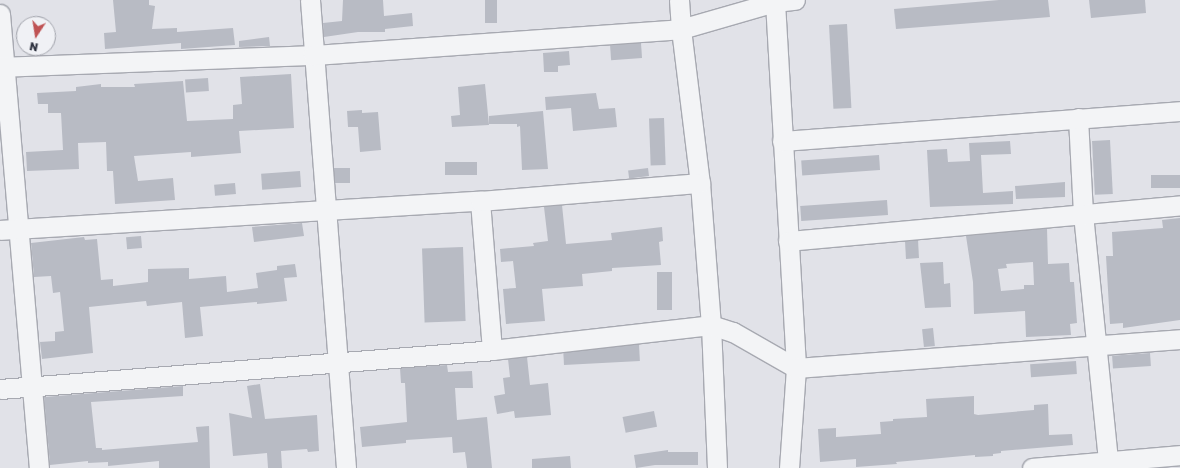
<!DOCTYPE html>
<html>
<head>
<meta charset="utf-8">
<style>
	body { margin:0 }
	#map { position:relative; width:1180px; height:468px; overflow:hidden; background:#e1e2e8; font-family:"Golos Text",sans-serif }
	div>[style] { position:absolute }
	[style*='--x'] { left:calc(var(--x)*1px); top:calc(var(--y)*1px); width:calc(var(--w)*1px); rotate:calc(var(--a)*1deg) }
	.building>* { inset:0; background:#b8bbc4; transform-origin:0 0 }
	.roads { filter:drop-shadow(1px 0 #a7a9b1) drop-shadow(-1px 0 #a7a9b1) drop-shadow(0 1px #a7a9b1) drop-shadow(0 -1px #a7a9b1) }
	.minor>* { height:19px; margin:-9.5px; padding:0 9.5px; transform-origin:9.5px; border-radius:9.5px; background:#f3f4f6 }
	span { translate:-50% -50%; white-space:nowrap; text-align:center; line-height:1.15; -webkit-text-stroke:3.5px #f0f1f5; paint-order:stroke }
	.north { position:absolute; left:16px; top:16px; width:40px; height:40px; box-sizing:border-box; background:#f0f1f5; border:1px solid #a1a3ab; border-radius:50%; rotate:192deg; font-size:11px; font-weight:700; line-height:16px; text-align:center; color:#2b2f3d }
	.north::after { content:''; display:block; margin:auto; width:14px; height:18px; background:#bf5354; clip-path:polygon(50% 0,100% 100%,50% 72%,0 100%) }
</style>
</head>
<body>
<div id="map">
	<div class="building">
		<div style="clip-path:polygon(113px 0,149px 0,149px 5px,155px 6px,152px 29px,177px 28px,177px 32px,233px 28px,235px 45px,181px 49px,181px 43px,105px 49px,104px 33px,116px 32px)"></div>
		<div style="clip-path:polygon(343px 0,383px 0,384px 16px,412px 13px,413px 26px,385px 29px,385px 32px,358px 32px,324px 37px,323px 23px,342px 21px)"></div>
		<div style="left:485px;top:0;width:12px;height:23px"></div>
		<div style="clip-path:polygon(999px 0,1048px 0,1050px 17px,896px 29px,894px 9px)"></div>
		<div style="clip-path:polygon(1089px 0,1145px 0,1146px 13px,1091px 18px)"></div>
		<div style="left:847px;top:24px;width:84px;height:18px;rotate:87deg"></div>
		<div style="clip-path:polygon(269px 37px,270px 46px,239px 47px,239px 41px)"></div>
		<div style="left:641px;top:43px;width:15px;height:31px;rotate:86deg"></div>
		<div style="clip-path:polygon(569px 51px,570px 65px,558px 66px,558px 72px,544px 72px,543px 53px)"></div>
		<div style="clip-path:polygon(291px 74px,294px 128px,239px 131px,241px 153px,191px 157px,191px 152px,134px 156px,138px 181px,173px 178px,175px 200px,115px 204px,113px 171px,107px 171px,106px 142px,78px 143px,79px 169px,27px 171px,26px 152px,63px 150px,61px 113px,48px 113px,48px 104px,38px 104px,37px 93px,76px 91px,76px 87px,101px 84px,101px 87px,135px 87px,134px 84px,183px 81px,187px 121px,233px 119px,233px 105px,242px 104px,240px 77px)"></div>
		<div style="left:208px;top:78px;width:13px;height:23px;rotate:86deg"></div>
		<div style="clip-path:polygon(485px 84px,489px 125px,452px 127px,451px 116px,460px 115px,458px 87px)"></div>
		<div style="clip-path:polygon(596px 93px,599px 109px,615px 108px,617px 127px,573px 131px,571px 108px,546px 110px,545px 97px)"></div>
		<div style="clip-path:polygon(362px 110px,362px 113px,378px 112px,381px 150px,360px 152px,358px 127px,348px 127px,347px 111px)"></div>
		<div style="clip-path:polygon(543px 111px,548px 169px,522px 170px,520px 126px,517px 127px,517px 124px,489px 124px,489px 116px)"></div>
		<div style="left:664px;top:118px;width:47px;height:15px;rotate:88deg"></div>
		<div style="left:1110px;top:140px;width:54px;height:18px;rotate:87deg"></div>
		<div style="clip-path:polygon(1010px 141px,1011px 154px,981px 155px,983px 193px,1013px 191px,1013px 204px,930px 207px,927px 150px,947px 149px,948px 162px,970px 161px,969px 143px)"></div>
		<div style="left:879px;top:155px;width:15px;height:78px;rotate:86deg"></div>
		<div style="left:445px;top:162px;width:32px;height:13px"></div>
		<div style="left:334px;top:168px;width:16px;height:15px"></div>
		<div style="left:648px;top:168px;width:8px;height:20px;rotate:83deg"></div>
		<div style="left:300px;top:171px;width:16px;height:39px;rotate:86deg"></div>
		<div style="left:1180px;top:175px;width:13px;height:29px;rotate:90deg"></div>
		<div style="clip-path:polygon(1065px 182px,1065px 197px,1016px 199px,1015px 186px)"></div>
		<div style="left:235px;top:183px;width:11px;height:21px;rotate:85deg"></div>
		<div style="left:887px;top:200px;width:15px;height:87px;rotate:86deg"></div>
		<div style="clip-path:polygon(562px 205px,566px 244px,612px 240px,611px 233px,662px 227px,663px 241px,659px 242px,661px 265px,612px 268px,612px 271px,582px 274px,583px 286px,542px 289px,545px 321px,506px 324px,503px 289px,516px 288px,513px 261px,501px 262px,500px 249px,534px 246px,533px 243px,548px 241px,544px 207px)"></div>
		<div style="clip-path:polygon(1180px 218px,1180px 320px,1123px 328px,1123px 323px,1110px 324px,1106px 256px,1113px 256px,1112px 232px,1163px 228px,1162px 220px)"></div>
		<div style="clip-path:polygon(302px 223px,304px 236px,254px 242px,252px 227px)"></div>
		<div style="clip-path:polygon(evenodd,1047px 228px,1048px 264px,1069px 263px,1070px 282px,1074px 282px,1077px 323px,1070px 324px,1071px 335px,1026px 337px,1025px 311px,974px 314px,973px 282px,966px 236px,1047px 228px,1033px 262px,1034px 285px,1024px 285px,1024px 289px,1001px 291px,998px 269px,1007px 268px,1006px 264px,1033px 262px)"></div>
		<div style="left:141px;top:236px;width:12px;height:15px;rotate:85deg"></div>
		<div style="clip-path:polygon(84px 237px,85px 240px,97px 239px,101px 280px,113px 279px,113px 286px,148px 282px,148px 269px,189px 268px,189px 279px,226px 276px,227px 292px,258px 288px,256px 273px,277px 270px,277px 266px,295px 264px,297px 277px,284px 278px,287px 301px,257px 304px,257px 302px,200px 307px,203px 336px,185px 338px,182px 302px,147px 306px,146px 301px,89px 307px,93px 353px,42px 359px,40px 342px,55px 341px,55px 332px,64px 331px,60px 292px,53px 293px,51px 276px,34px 277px,31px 243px)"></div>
		<div style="clip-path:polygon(915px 240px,918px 240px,919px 258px,906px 259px,905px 241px)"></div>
		<div style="left:463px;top:247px;width:74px;height:41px;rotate:88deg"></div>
		<div style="clip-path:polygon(943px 262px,944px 284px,950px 283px,951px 307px,925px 308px,920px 263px)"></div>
		<div style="left:657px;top:272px;width:15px;height:38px"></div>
		<div style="left:933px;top:328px;width:18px;height:11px;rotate:84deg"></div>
		<div style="left:639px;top:344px;width:17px;height:76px;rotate:87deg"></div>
		<div style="left:1150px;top:353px;width:13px;height:38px;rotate:86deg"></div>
		<div style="clip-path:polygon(527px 357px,530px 385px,548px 383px,551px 415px,515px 418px,514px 411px,497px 414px,494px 396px,505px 394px,503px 378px,510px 377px,508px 359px)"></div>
		<div style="left:1076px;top:361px;width:13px;height:46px;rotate:86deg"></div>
		<div style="clip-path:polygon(447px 365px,448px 372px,472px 371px,473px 388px,455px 388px,457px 420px,487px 417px,492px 468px,467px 468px,465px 452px,453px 453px,452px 437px,406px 440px,406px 443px,362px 447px,360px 427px,407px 422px,405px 383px,401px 383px,400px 368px)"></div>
		<div style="clip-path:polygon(260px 384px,265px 419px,317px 415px,319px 451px,308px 452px,307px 449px,281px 451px,282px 468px,268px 468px,267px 453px,233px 456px,229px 413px,252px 418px,247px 386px)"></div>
		<div style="clip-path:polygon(183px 386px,183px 396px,91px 402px,96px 448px,102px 448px,102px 450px,198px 442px,196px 427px,209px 426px,210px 468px,159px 468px,159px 461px,108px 466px,108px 462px,88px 463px,88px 461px,50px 465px,44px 397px)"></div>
		<div style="clip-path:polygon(974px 396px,974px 414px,978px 415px,1034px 410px,1034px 405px,1048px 404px,1049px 435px,1072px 434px,1073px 445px,1001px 451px,1001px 453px,993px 454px,993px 456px,975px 457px,975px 455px,896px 462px,897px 464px,856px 467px,856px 459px,820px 462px,818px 429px,836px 428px,836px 437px,881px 434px,880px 422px,893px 421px,893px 419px,927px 417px,926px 399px)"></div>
		<div style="left:654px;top:411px;width:16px;height:32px;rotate:79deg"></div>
		<div style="clip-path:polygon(668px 450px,668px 452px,698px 452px,698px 465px,655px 465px,636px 468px,634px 455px)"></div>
		<div style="clip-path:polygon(570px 456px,571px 468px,532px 468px,532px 459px)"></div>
	</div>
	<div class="roads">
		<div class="minor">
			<div style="--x:310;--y:0;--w:469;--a:85.6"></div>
			<div style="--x:679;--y:0;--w:29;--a:86"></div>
			<div style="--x:681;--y:29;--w:155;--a:83"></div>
			<div style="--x:700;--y:183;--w:142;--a:85.6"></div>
			<div style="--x:711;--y:325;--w:143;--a:87.6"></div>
			<div style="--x:775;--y:2;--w:367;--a:86.7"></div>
			<div style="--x:796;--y:368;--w:100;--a:94"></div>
			<div style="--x:0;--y:14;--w:456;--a:85.1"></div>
			<div style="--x:0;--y:67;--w:313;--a:-2.2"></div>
			<div style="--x:313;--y:55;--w:369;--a:-4"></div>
			<div style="--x:681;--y:29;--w:98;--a:-16"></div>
			<div style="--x:775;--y:2;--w:20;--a:-6"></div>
			<div style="--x:1078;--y:118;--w:96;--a:87"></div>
			<div style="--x:1083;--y:214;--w:255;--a:84.2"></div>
			<div style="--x:782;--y:141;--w:399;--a:-4.3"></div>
			<div style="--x:480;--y:201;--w:149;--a:85.4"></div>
			<div style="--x:0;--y:230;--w:481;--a:-3.5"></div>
			<div style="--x:480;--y:201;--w:221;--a:-4.7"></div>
			<div style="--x:788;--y:241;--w:394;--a:-5.2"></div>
			<div style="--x:0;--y:389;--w:494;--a:-4.5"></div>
			<div style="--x:492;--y:350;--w:220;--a:-6.5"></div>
			<div style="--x:711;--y:325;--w:23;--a:18"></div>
			<div style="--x:733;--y:332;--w:73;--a:29.7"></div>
			<div style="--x:796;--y:368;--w:385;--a:-4.3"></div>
			<div style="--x:1032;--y:468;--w:149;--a:-5"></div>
		</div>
	</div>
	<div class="north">N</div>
</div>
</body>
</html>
